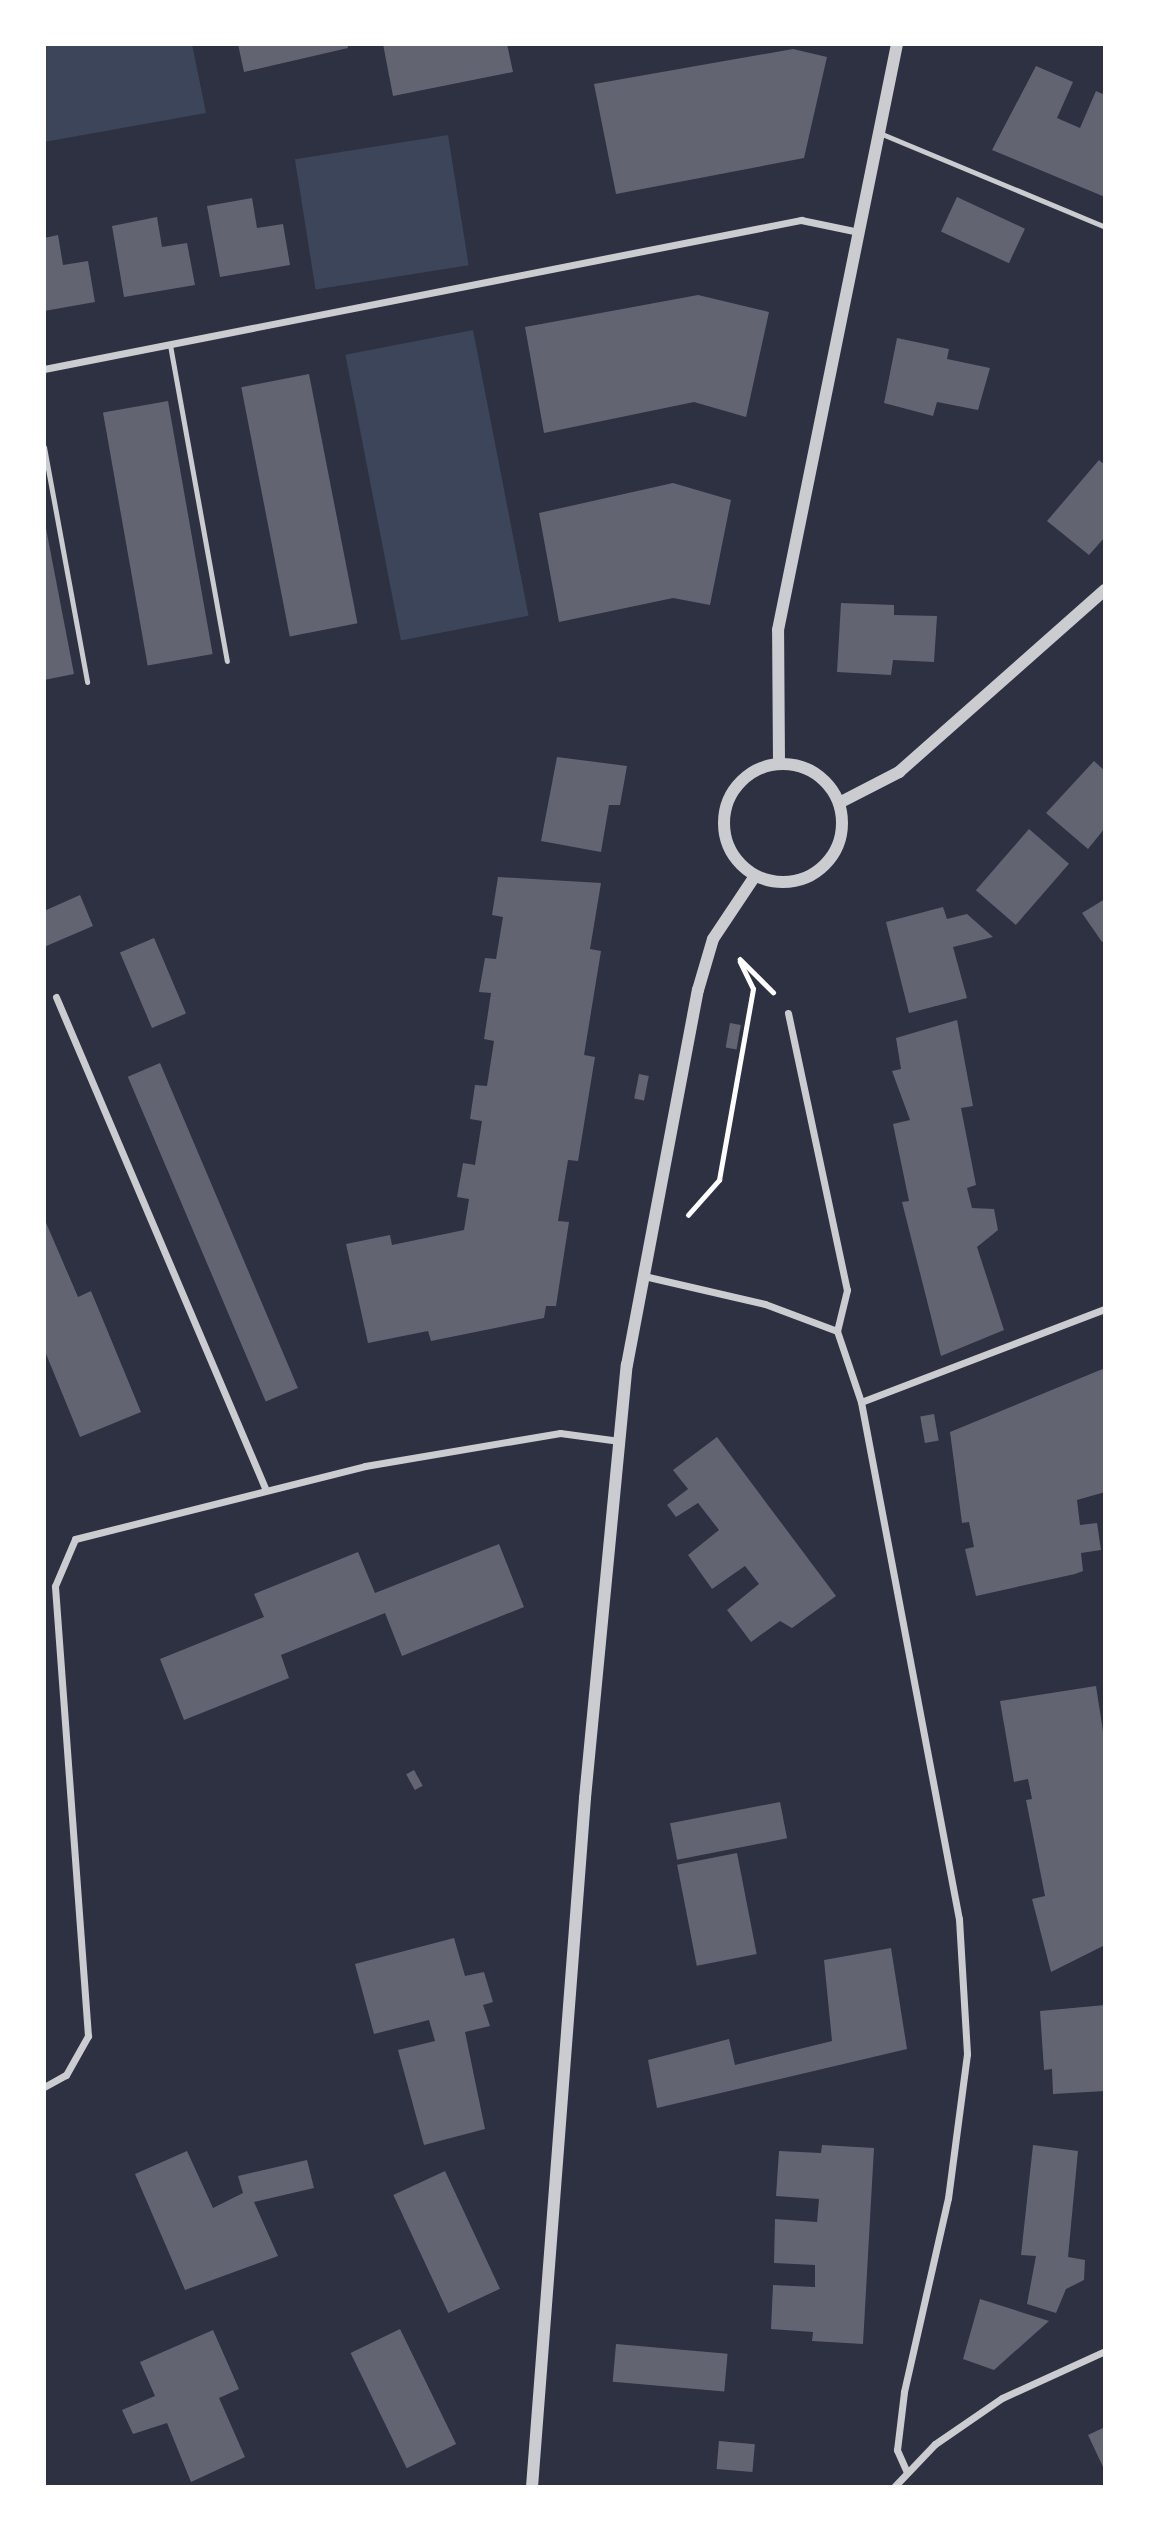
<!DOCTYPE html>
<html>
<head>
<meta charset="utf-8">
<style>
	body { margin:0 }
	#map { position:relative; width:1149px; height:2531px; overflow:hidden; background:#2d3142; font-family:Raleway,sans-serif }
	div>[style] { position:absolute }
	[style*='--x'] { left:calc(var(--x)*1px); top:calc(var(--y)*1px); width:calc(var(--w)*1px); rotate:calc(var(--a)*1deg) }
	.green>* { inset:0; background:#3c4559; transform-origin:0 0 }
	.building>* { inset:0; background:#626471; transform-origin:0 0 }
	.path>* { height:4.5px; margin:-2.25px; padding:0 2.25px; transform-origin:2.25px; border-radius:2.25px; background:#fff }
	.service>* { height:5px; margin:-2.5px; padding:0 2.5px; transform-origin:2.5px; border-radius:2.5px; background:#caccd0 }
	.minor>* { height:7px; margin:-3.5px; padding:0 3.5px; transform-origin:3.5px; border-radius:3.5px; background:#caccd0 }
	.tertiary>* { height:12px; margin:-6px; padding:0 6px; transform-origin:6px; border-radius:6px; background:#caccd0 }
	.tertiary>.ring { margin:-6px; padding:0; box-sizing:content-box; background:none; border:12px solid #caccd0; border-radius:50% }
	span { translate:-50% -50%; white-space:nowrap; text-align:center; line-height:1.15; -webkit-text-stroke:5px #fff; paint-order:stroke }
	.frame { position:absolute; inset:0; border:46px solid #fff; pointer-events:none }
</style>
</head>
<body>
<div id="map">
	<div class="green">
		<div style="clip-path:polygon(44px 44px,192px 44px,206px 113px,44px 142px)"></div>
		<div style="left:448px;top:135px;width:132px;height:155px;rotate:81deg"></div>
		<div style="left:473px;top:330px;width:291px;height:130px;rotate:79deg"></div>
	</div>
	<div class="building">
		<div style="clip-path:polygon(238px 44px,347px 44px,348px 48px,244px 72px)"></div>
		<div style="clip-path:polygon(383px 44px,507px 44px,513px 72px,393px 96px)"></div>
		<div style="clip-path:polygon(793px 49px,827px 57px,804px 158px,616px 194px,594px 84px)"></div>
		<div style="clip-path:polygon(1036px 66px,1073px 82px,1057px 118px,1080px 128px,1096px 91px,1105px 95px,1105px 197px,992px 150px)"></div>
		<div style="left:957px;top:197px;width:75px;height:38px;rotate:25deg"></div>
		<div style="clip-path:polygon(252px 198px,257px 228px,283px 224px,290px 265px,220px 277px,207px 206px)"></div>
		<div style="clip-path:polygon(157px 217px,162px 247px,187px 243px,195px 285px,124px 297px,112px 226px)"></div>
		<div style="clip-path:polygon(58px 235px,63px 265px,88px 261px,95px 302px,44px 311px,44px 238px)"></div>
		<div style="clip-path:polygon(698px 295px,769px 312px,746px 417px,694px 402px,544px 433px,525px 327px)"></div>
		<div style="clip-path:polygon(897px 338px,949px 349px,947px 359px,990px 368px,978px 410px,937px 402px,933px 416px,884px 403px)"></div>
		<div style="left:309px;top:374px;width:254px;height:69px;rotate:79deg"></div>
		<div style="left:168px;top:401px;width:257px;height:66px;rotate:80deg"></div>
		<div style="clip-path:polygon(1099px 460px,1105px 465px,1105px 537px,1089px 555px,1047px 521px)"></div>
		<div style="clip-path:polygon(673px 483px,731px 500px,710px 605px,673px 598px,559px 622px,539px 513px)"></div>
		<div style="clip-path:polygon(44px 518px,74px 674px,44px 680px)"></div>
		<div style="clip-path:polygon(841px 603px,894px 605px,894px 615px,937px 616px,934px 662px,893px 660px,891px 675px,837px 672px)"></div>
		<div style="clip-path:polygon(557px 757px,627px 766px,620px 805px,609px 805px,601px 852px,541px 841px)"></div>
		<div style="clip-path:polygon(1094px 761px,1105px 771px,1105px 828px,1088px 849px,1046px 813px)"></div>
		<div style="left:1029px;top:829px;width:53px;height:81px;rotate:41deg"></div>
		<div style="clip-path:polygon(498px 877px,601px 883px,590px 949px,601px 951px,584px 1055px,595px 1057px,578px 1161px,568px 1160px,558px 1221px,569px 1222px,556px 1306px,546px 1306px,544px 1318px,431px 1341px,428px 1331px,368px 1343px,346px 1244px,390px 1235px,392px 1245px,464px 1230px,469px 1199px,457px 1197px,463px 1163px,475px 1165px,482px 1121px,470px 1119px,475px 1085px,487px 1086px,494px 1041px,484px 1039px,491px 993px,479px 992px,485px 958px,496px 959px,503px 917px,492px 915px)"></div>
		<div style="clip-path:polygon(80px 895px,93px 926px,44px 947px,44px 911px)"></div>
		<div style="clip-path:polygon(1105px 899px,1105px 940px,1102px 942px,1082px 913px)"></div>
		<div style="clip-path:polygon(943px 907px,947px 919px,967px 914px,993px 937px,953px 947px,967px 998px,909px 1013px,886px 922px)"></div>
		<div style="left:154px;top:938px;width:82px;height:37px;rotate:67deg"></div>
		<div style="clip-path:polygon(957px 1020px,973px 1106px,961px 1108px,976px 1185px,967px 1188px,972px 1208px,994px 1209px,998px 1230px,977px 1247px,1004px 1330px,941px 1356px,902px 1202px,909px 1201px,893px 1124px,910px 1120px,892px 1071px,901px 1069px,896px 1038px)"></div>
		<div style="left:730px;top:1023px;width:11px;height:25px;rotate:10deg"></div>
		<div style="left:160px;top:1063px;width:353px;height:35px;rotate:67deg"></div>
		<div style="left:639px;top:1074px;width:10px;height:25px;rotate:11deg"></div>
		<div style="clip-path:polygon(44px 1218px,78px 1297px,91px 1291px,141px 1412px,80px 1437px,44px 1349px)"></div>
		<div style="clip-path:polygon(1105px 1368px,1105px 1492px,1077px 1500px,1080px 1525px,1097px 1523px,1101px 1550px,1081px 1553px,1083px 1571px,1075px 1574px,976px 1596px,965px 1549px,974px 1547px,969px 1522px,962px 1523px,950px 1432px)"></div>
		<div style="left:934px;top:1414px;width:27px;height:14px;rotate:80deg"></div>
		<div style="clip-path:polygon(717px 1437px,836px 1596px,792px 1628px,780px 1621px,751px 1642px,727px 1610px,759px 1584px,745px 1566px,712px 1589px,688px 1555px,719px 1530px,698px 1503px,676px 1517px,667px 1505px,688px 1489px,673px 1470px)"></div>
		<div style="clip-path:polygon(499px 1544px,524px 1607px,402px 1656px,385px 1613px,281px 1655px,289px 1678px,184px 1720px,160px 1659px,264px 1617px,254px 1594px,358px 1552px,375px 1593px)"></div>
		<div style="clip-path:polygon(1096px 1686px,1105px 1744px,1105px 1945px,1051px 1972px,1032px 1899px,1045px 1896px,1026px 1800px,1032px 1799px,1028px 1779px,1014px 1782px,1000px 1701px)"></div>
		<div style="left:414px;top:1770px;width:18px;height:9px;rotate:61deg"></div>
		<div style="left:780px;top:1802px;width:37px;height:112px;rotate:79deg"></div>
		<div style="left:737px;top:1853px;width:103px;height:61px;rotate:79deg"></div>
		<div style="clip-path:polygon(454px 1938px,465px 1976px,484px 1972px,493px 2002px,483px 2005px,490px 2026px,465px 2032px,485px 2129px,424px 2145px,398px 2050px,435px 2041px,429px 2020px,374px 2034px,355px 1964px)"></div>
		<div style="clip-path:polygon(891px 1948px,907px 2049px,657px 2108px,648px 2060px,729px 2039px,735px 2065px,832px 2041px,824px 1960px)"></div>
		<div style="clip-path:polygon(1105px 2005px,1105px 2091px,1053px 2094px,1052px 2069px,1044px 2070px,1040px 2011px)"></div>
		<div style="clip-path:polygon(822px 2145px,874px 2148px,863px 2344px,812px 2341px,813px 2332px,771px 2329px,773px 2285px,815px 2287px,815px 2265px,774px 2263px,775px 2219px,817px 2222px,819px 2199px,776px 2196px,779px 2151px,821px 2153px)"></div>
		<div style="clip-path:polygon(1033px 2145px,1078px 2151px,1068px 2257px,1085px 2260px,1084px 2280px,1066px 2289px,1056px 2313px,1027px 2304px,1036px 2256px,1021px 2255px)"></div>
		<div style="clip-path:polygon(187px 2151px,213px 2208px,243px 2193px,238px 2176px,307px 2160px,314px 2188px,254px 2202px,278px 2256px,185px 2290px,135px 2174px)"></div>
		<div style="left:445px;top:2171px;width:130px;height:57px;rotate:65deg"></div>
		<div style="clip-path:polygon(980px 2299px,1049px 2321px,994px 2370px,963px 2359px)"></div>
		<div style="left:400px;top:2329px;width:128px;height:55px;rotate:64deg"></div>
		<div style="clip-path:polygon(213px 2330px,239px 2389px,219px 2398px,245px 2457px,191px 2482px,167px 2423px,133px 2434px,122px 2410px,155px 2396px,140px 2362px)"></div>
		<div style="left:616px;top:2344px;width:112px;height:38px;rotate:5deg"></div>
		<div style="clip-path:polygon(1105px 2427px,1105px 2471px,1088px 2435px)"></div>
		<div style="left:719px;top:2441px;width:36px;height:28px;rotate:5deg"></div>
	</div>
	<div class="path">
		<div style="--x:740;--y:959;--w:47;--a:45"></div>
		<div style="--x:688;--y:1215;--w:47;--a:-48.5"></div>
		<div style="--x:719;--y:1180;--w:194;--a:-79.9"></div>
		<div style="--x:753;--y:989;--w:30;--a:-116"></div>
	</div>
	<div class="service">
		<div style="--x:882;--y:134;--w:242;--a:22.6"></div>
		<div style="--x:170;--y:345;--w:321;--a:79.8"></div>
		<div style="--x:44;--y:447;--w:239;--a:79.6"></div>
	</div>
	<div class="minor">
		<div style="--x:44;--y:369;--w:772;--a:-11.14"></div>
		<div style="--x:801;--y:220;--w:59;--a:11.7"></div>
		<div style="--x:56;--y:997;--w:534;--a:66.94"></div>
		<div style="--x:788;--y:1013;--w:283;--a:78"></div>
		<div style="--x:847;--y:1290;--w:42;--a:103.7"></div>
		<div style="--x:837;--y:1331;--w:75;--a:71.3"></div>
		<div style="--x:861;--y:1402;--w:526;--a:79.27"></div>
		<div style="--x:959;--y:1919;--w:135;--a:86.6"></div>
		<div style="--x:967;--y:2054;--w:145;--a:97.5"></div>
		<div style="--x:948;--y:2198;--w:199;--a:102.8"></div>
		<div style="--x:904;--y:2392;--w:58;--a:96.9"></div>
		<div style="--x:897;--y:2450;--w:24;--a:66"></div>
		<div style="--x:644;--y:1276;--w:124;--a:13"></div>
		<div style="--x:765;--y:1304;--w:77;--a:20.6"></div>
		<div style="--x:861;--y:1402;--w:261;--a:-20.9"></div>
		<div style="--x:44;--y:2087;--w:25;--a:-29"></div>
		<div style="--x:66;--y:2075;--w:45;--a:-60.6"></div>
		<div style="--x:88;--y:2036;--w:451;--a:-94.2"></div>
		<div style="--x:55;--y:1586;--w:51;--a:-66.9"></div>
		<div style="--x:75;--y:1539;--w:299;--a:-14.1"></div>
		<div style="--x:365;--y:1466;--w:198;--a:-9.6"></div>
		<div style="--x:560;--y:1433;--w:60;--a:7.7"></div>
		<div style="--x:894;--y:2487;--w:59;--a:-46.4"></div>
		<div style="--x:935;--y:2444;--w:81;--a:-34.5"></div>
		<div style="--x:1002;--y:2398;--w:113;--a:-24.5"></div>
	</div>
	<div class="tertiary">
		<div style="--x:779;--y:763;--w:133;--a:-90.4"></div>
		<div style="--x:778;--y:630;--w:598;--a:-78.52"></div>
		<div class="ring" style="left:724px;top:764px;width:106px;height:106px"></div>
		<div style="--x:839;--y:803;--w:68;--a:-27.3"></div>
		<div style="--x:899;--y:772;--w:275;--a:-41.5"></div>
		<div style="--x:532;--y:2487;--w:691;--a:-85.6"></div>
		<div style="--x:585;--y:1798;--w:435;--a:-84.5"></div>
		<div style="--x:627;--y:1365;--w:382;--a:-79.3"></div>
		<div style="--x:698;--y:990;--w:53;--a:-73.6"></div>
		<div style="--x:713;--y:939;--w:76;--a:-56.3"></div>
	</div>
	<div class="frame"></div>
</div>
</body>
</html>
